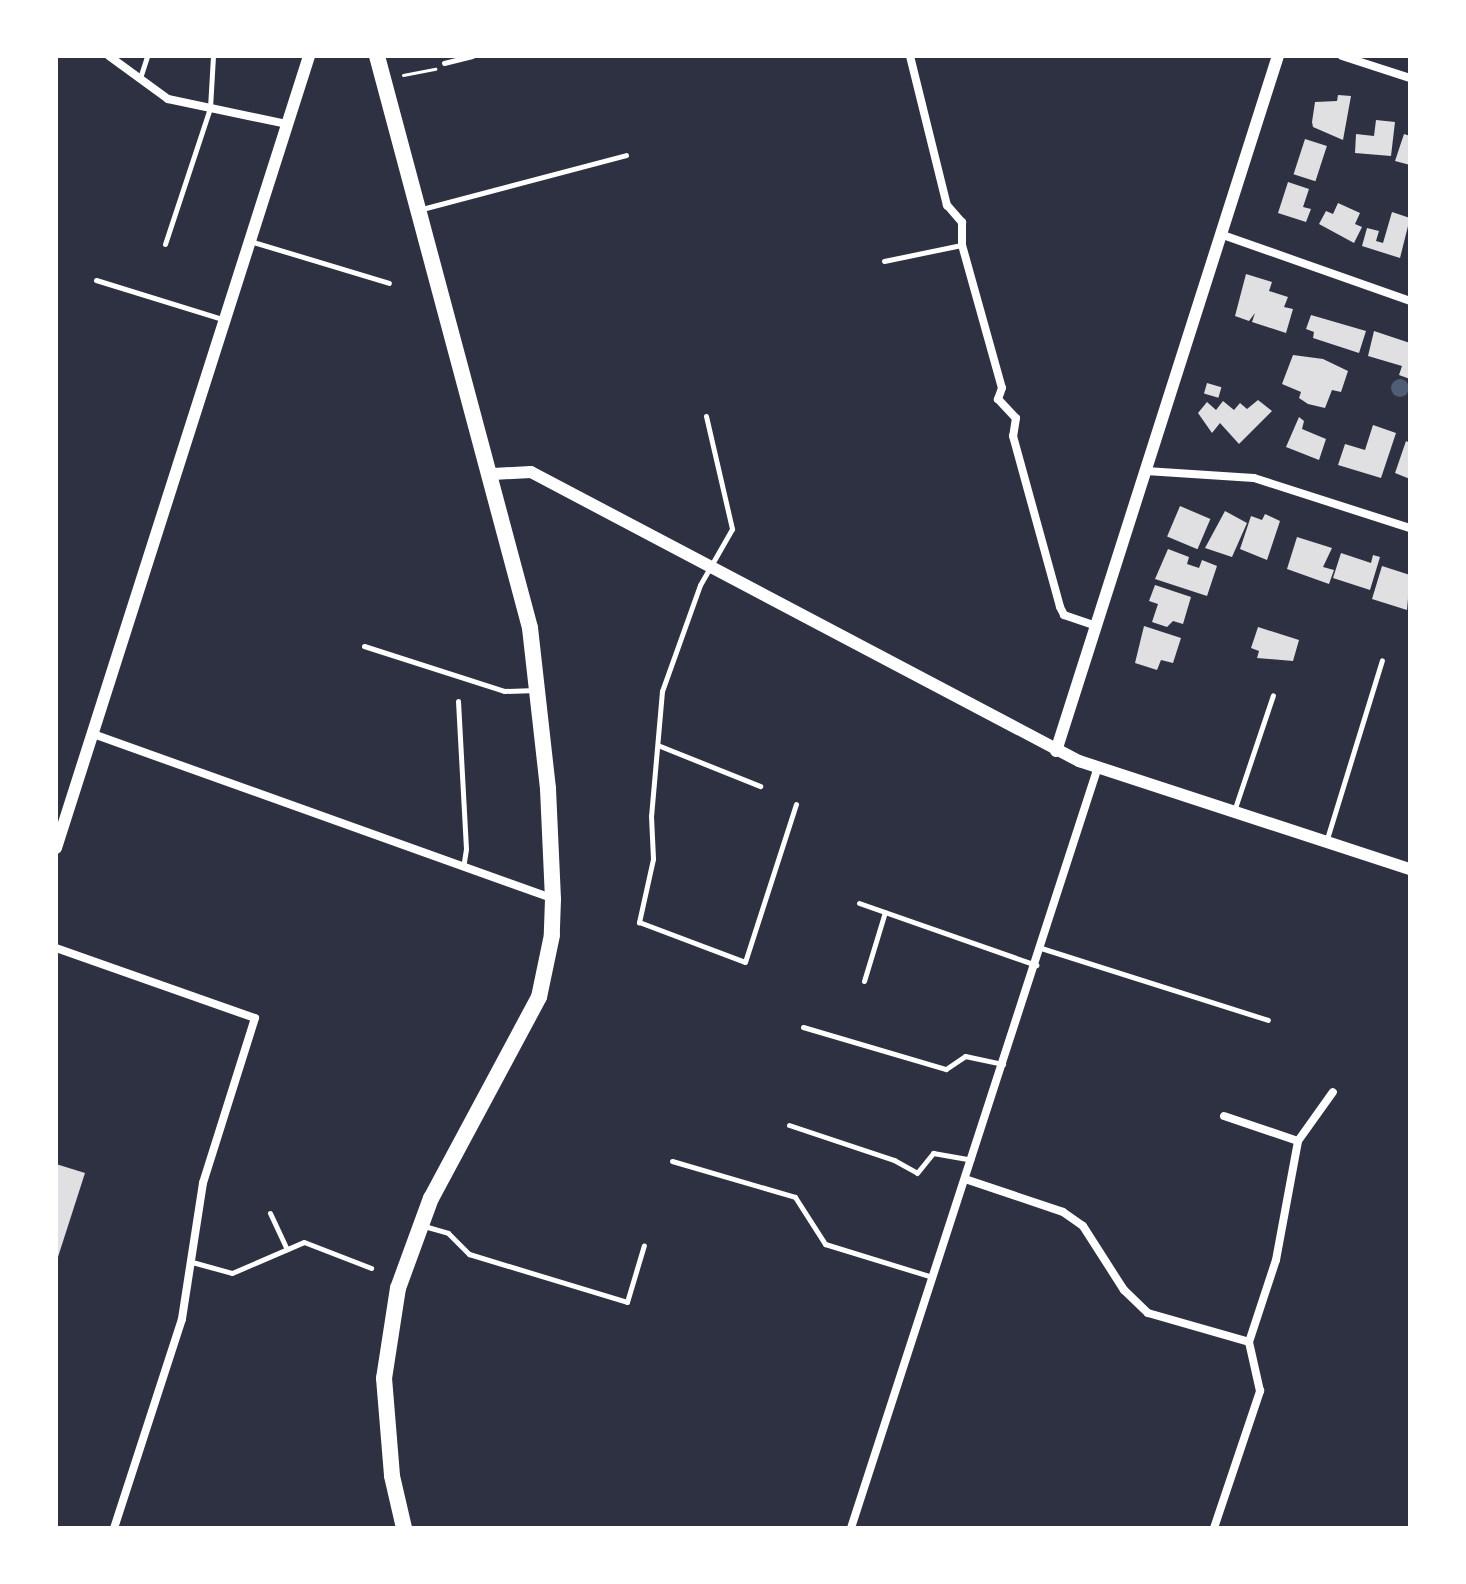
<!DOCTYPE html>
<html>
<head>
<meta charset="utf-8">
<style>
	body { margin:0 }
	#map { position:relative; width:1466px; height:1584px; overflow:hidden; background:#2d3142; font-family:Quicksand,sans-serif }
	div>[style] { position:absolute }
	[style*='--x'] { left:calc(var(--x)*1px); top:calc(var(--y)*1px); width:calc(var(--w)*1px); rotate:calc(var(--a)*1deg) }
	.water>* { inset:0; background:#4f5d75 }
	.round { border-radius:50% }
	.building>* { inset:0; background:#e0e0e3; transform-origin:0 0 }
	.path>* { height:3px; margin:-1.5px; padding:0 1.5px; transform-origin:1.5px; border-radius:1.5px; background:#fff }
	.service>* { height:5px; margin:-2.5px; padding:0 2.5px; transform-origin:2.5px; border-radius:2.5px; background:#fff }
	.minor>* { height:8px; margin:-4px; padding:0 4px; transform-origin:4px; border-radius:4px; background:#fff }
	.tertiary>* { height:12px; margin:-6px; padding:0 6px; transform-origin:6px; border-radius:6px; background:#fff }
	.primary>* { height:16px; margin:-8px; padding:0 8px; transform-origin:8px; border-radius:8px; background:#fff }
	span { translate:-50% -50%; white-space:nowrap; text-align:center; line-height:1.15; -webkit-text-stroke:6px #fff; paint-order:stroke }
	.frame { position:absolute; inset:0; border:58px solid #fff; pointer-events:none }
</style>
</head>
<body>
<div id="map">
	<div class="water">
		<div class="round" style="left:1391px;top:379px;width:18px;height:18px"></div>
	</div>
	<div class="building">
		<div style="clip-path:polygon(1338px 95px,1351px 96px,1343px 140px,1313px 127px,1312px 122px,1315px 102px,1337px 101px)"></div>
		<div style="clip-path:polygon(1376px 120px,1395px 122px,1391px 156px,1355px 153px,1356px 134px,1374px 136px)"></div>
		<div style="clip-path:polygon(1404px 134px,1410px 136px,1410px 165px,1395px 161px)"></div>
		<div style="left:1305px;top:139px;width:23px;height:37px;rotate:18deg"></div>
		<div style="clip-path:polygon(1288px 182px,1309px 189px,1303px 207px,1311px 209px,1306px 222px,1278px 213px)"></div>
		<div style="clip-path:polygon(1338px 203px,1360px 213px,1355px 224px,1362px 227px,1354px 243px,1319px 224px,1326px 211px,1333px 214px)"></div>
		<div style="clip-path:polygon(1392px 212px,1410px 218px,1400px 258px,1362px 246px,1367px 228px,1379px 231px,1376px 241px,1383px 243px)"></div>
		<div style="clip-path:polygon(1246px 274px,1272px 282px,1269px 291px,1288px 297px,1284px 307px,1293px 309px,1286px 333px,1252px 322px,1255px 313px,1249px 321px,1235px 316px)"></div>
		<div style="clip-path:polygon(1311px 315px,1366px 331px,1359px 353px,1313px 338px,1314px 332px,1306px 329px)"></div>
		<div style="clip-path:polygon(1374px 331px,1410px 343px,1410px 379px,1399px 375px,1402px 366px,1368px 356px)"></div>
		<div style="clip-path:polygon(1293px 355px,1323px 359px,1348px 371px,1341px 392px,1332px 390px,1325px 408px,1308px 404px,1299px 398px,1301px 392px,1282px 384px)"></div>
		<div style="left:1207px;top:383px;width:15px;height:11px;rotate:16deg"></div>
		<div style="clip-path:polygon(1258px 400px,1272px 411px,1239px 444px,1220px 423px,1212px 433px,1198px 413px,1207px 402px,1216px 410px,1223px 401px,1234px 410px,1240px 403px,1247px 409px)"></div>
		<div style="clip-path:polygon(1299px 417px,1304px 421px,1302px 429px,1326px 439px,1319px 460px,1286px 447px)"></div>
		<div style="clip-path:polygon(1373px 425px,1396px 433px,1381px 478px,1338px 465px,1345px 444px,1365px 450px)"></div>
		<div style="clip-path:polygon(1406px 441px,1410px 443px,1410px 479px,1395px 473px)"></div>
		<div style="left:1180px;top:506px;width:33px;height:33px;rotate:23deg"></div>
		<div style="clip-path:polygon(1225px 511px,1247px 523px,1232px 557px,1205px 548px)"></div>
		<div style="clip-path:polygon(1265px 514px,1280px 521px,1267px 560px,1240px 549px,1251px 516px,1262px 520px)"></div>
		<div style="clip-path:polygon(1297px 537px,1332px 548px,1323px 567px,1334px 570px,1329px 584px,1287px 569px)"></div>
		<div style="clip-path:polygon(1168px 549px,1189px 557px,1187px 564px,1199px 568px,1202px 560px,1217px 566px,1207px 596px,1155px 579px)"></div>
		<div style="clip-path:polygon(1341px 553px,1371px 563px,1373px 555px,1380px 557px,1370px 590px,1333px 578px)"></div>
		<div style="clip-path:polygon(1382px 566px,1410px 575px,1407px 610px,1372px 599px)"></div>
		<div style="clip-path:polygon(1155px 585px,1191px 597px,1183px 624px,1173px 621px,1167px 627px,1152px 622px,1158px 604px,1149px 601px)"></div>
		<div style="clip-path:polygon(1144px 626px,1181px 638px,1173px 663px,1161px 660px,1157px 670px,1135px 663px)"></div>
		<div style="clip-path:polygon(1258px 627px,1299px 640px,1293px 661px,1257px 658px,1259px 651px,1251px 648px)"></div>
		<div style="clip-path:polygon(56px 1164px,85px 1173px,57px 1260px,56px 1260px)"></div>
	</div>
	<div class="path">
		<div style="--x:403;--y:75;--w:33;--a:-11"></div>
	</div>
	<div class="service">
		<div style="--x:444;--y:63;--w:29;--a:-14"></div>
		<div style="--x:140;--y:78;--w:23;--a:-72"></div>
		<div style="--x:422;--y:209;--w:211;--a:-14.8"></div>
		<div style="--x:250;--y:241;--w:145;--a:16.8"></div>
		<div style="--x:165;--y:244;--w:143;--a:-71.7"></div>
		<div style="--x:210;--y:108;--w:52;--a:-86.7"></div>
		<div style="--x:884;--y:261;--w:79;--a:-11.7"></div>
		<div style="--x:96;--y:280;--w:135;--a:17.2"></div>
		<div style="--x:706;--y:416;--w:116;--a:77"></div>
		<div style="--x:732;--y:529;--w:64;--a:119.7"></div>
		<div style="--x:700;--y:585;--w:113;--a:109.7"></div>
		<div style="--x:662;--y:691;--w:125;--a:95"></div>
		<div style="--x:651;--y:816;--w:43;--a:87.3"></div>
		<div style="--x:653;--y:859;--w:65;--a:102.5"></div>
		<div style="--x:639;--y:922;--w:113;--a:20.7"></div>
		<div style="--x:745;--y:962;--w:166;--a:-72.1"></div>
		<div style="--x:364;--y:646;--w:147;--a:17.8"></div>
		<div style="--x:504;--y:691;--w:32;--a:-2"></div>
		<div style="--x:458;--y:701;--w:148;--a:86.9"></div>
		<div style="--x:466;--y:849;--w:18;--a:99"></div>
		<div style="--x:660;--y:746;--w:108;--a:21.8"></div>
		<div style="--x:1234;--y:811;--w:122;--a:-71.4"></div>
		<div style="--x:1326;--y:842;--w:190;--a:-72.9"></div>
		<div style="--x:859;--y:903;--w:188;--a:19.3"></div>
		<div style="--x:1041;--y:948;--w:238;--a:17.6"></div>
		<div style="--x:864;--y:981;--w:72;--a:-73.1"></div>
		<div style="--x:803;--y:1027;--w:149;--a:16.4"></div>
		<div style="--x:946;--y:1069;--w:23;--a:-34"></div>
		<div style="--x:965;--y:1056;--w:39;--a:12"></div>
		<div style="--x:789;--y:1125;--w:111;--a:18.4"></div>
		<div style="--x:894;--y:1160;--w:26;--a:29"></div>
		<div style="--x:917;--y:1173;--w:26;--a:-51"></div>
		<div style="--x:933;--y:1153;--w:39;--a:10"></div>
		<div style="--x:672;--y:1161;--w:128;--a:16.3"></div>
		<div style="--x:795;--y:1197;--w:56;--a:57.4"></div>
		<div style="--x:825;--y:1244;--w:112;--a:17.1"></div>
		<div style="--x:270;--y:1213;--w:40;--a:65"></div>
		<div style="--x:424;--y:1226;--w:25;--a:16"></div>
		<div style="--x:448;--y:1233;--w:30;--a:45"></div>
		<div style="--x:469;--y:1254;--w:165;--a:16.9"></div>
		<div style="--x:627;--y:1302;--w:59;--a:-73.4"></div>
		<div style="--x:192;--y:1262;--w:41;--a:15.4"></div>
		<div style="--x:232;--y:1273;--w:78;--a:-23.3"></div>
		<div style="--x:304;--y:1242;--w:72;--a:21.2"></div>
	</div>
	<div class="minor">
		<div style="--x:109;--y:56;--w:73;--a:36.1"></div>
		<div style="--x:168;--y:99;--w:122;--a:11.9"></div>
		<div style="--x:910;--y:56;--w:154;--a:76.1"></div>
		<div style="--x:947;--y:205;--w:23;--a:49"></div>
		<div style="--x:962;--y:222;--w:23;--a:90"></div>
		<div style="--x:962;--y:245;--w:148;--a:74.4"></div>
		<div style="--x:1002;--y:388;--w:12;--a:110"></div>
		<div style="--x:998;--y:399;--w:26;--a:47"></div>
		<div style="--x:1016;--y:418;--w:18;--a:99"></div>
		<div style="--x:1013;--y:436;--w:177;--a:74.6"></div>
		<div style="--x:1060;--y:607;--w:9;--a:63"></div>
		<div style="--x:1064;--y:615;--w:31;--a:19"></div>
		<div style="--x:1342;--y:56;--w:71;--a:17.9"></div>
		<div style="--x:1220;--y:234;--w:201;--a:19.4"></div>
		<div style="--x:1146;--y:471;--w:108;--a:3.7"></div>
		<div style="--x:1254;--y:478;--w:164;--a:17.8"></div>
		<div style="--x:96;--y:735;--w:486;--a:19.7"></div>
		<div style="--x:56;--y:948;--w:211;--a:19.4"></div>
		<div style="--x:255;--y:1018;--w:173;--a:107.5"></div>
		<div style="--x:203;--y:1183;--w:138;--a:98.8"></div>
		<div style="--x:182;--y:1319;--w:220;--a:108"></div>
		<div style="--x:1224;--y:1116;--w:78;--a:18.7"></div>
		<div style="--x:968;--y:1180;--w:100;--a:18.6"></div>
		<div style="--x:1063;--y:1212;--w:24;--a:35"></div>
		<div style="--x:1083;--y:1226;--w:76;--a:57.4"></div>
		<div style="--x:1124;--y:1290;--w:33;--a:44"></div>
		<div style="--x:1148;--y:1313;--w:105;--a:16"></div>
		<div style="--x:851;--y:1528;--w:800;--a:-72.02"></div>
		<div style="--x:1214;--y:1528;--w:145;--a:-71.4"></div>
		<div style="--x:1260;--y:1391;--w:50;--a:-102.7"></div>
		<div style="--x:1249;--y:1342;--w:86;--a:-71.8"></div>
		<div style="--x:1276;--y:1260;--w:121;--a:-79.5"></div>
		<div style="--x:1298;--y:1141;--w:60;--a:-54.5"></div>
	</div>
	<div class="tertiary">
		<div style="--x:493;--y:474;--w:38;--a:-3"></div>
		<div style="--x:531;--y:472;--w:620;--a:27.81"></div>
		<div style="--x:1079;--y:761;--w:348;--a:18.1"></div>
		<div style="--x:1056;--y:751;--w:730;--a:-72.29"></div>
		<div style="--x:56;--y:848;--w:831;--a:-72.28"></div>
	</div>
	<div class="primary">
		<div style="--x:377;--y:56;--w:592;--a:75.02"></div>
		<div style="--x:530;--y:628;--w:162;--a:83.6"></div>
		<div style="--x:548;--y:789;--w:110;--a:87.4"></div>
		<div style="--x:553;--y:899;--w:36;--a:92"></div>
		<div style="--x:552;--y:935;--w:63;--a:101.8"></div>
		<div style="--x:539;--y:997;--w:228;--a:118.2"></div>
		<div style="--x:431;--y:1198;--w:96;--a:110.1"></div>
		<div style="--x:398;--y:1288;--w:91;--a:98.8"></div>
		<div style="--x:384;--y:1378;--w:98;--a:85.3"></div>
		<div style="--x:392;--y:1476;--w:53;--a:77"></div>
	</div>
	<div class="frame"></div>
</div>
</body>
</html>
